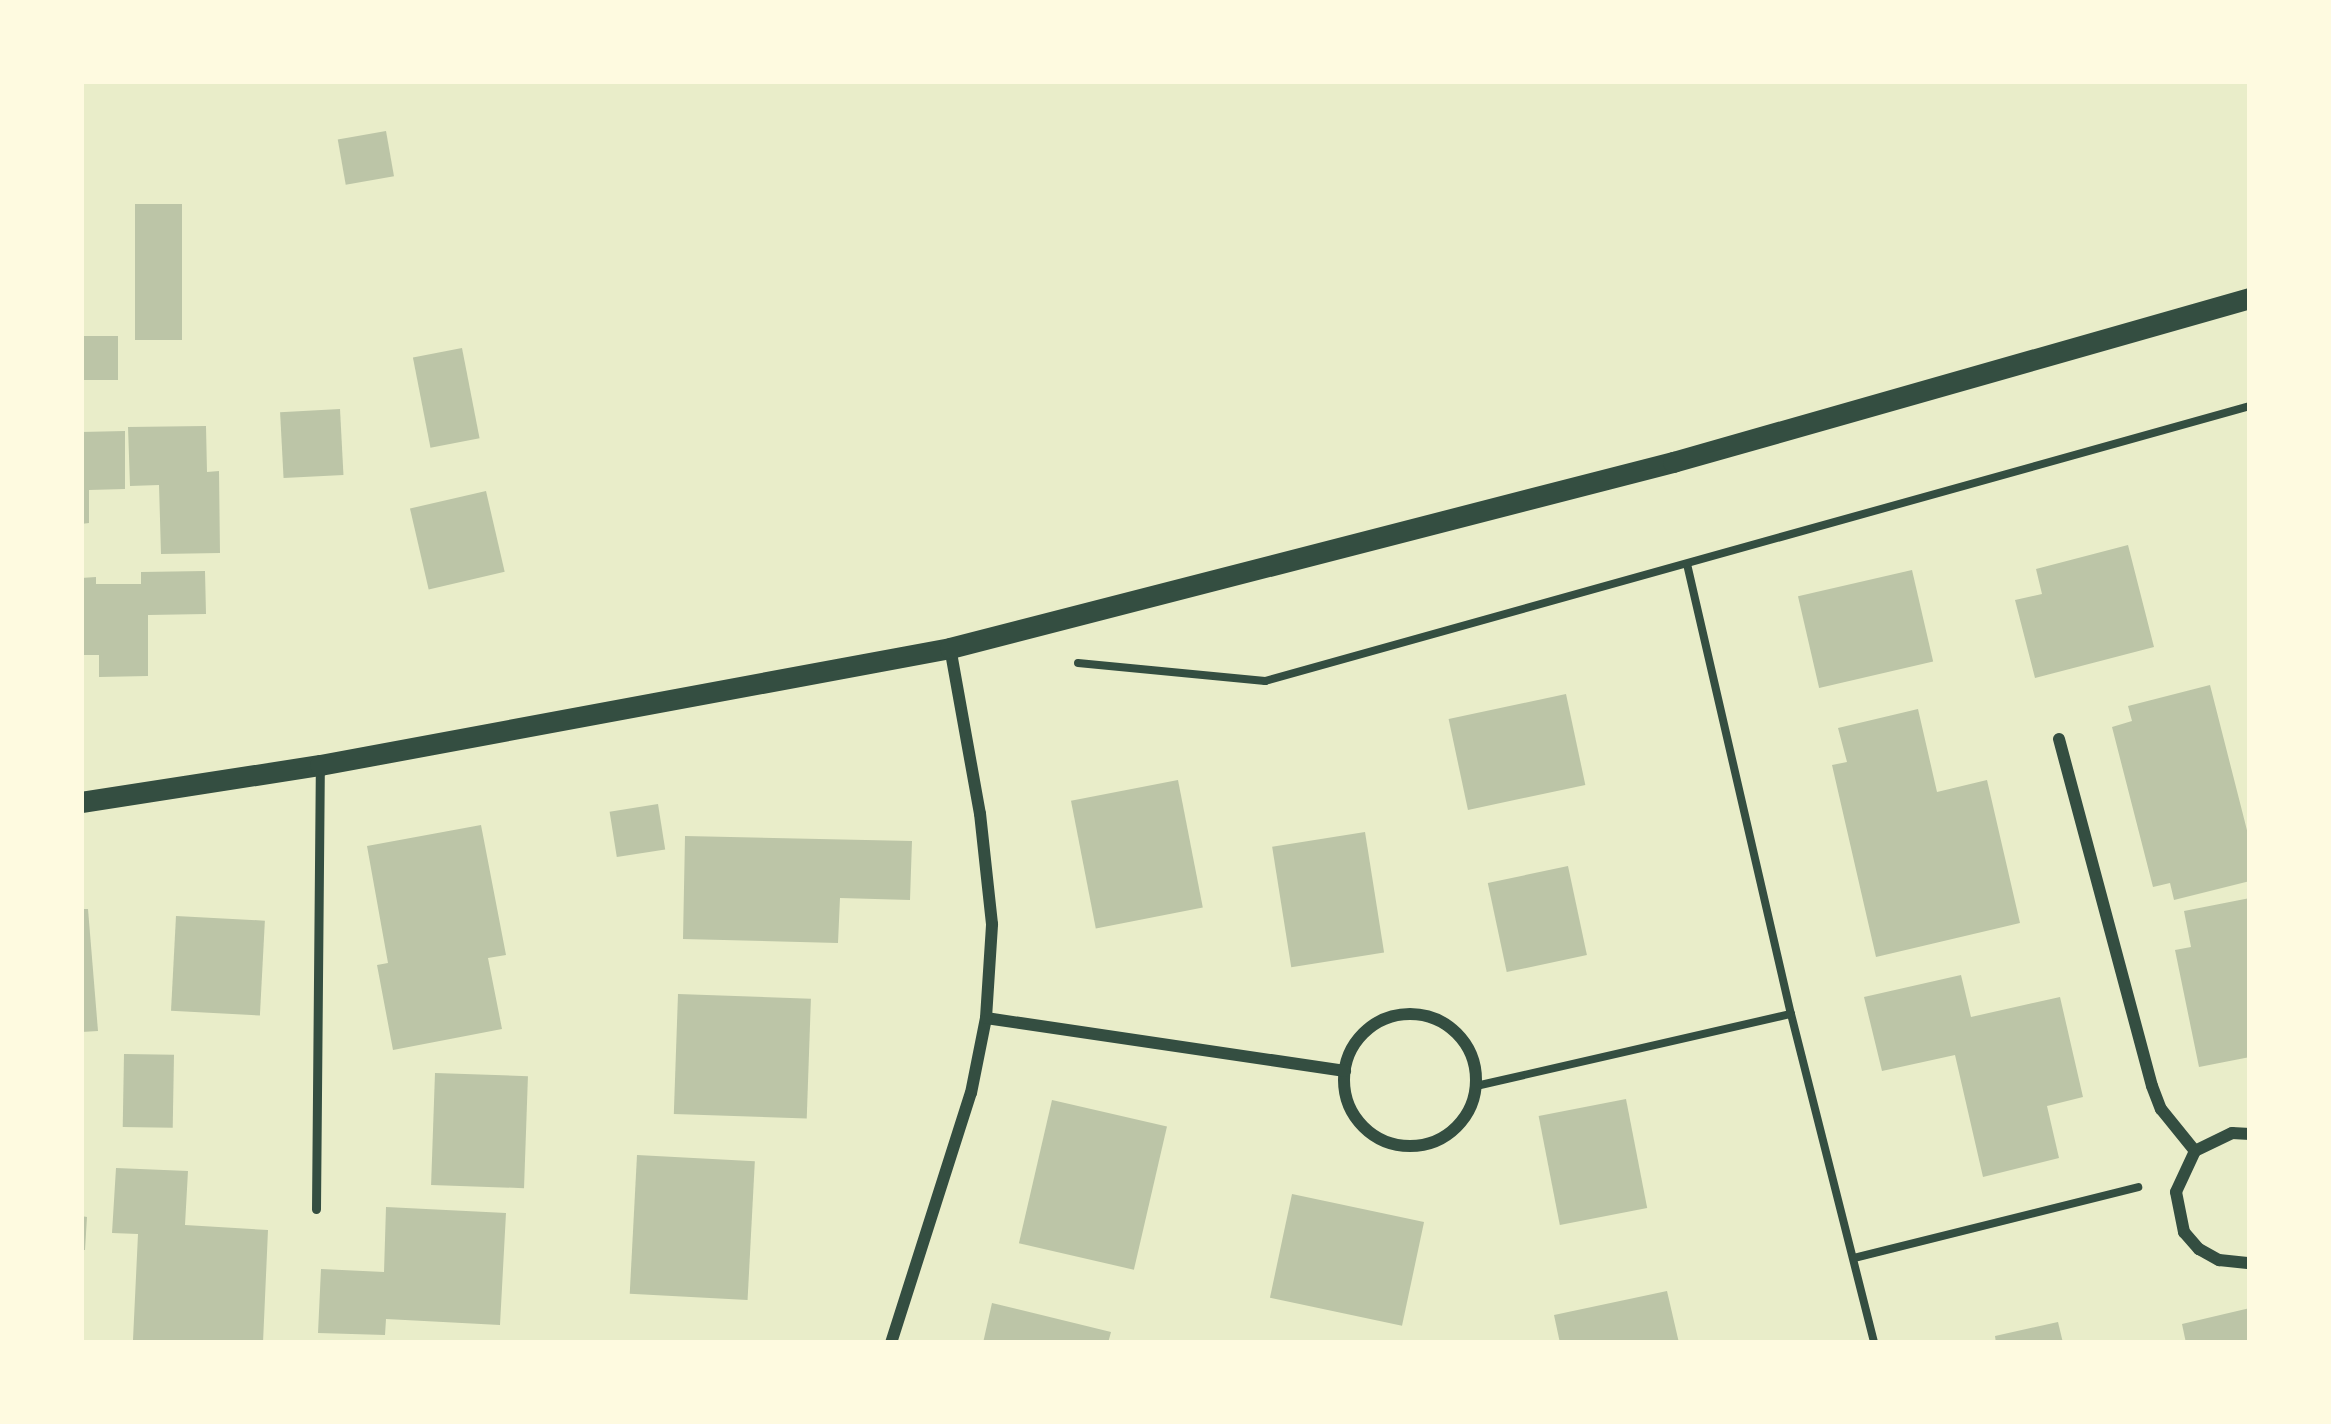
<!DOCTYPE html>
<html>
<head>
<meta charset="utf-8">
<style>
	body { margin:0 }
	#map { position:relative; width:2331px; height:1424px; overflow:hidden; background:#e9edc9; font-family:Signika,sans-serif }
	div>[style] { position:absolute }
	[style*='--x'] { left:calc(var(--x)*1px); top:calc(var(--y)*1px); width:calc(var(--w)*1px); rotate:calc(var(--a)*1deg) }
	.building>* { inset:0; background:#bcc5a7; transform-origin:0 0 }
	.path>* { height:8px; margin:-4px; padding:0 4px; transform-origin:4px; border-radius:4px; background:#344e41 }
	.service>* { height:9px; margin:-4.5px; padding:0 4.5px; transform-origin:4.5px; border-radius:4.5px; background:#344e41 }
	.minor>* { height:12px; margin:-6px; padding:0 6px; transform-origin:6px; border-radius:6px; background:#344e41 }
	.minor>.ring { margin:-6px; padding:0; box-sizing:content-box; background:none; border:12px solid #344e41; border-radius:50% }
	.tertiary>* { height:21px; margin:-10.5px; padding:0 10.5px; transform-origin:10.5px; border-radius:10.5px; background:#344e41 }
	span { translate:-50% -50%; white-space:nowrap; text-align:center; line-height:1.15; -webkit-text-stroke:10px #fefae0; paint-order:stroke }
	.frame { position:absolute; inset:0; border:84px solid #fefae0; pointer-events:none }
</style>
</head>
<body>
<div id="map">
	<div class="building">
		<div style="left:386px;top:131px;width:46px;height:49px;rotate:80deg"></div>
		<div style="left:135px;top:204px;width:47px;height:136px"></div>
		<div style="left:81px;top:336px;width:37px;height:44px"></div>
		<div style="left:462px;top:348px;width:92px;height:50px;rotate:79deg"></div>
		<div style="left:340px;top:409px;width:66px;height:60px;rotate:87deg"></div>
		<div style="clip-path:polygon(206px 426px,207px 472px,219px 471px,220px 553px,161px 554px,159px 485px,130px 486px,128px 427px)"></div>
		<div style="clip-path:polygon(125px 431px,125px 489px,89px 490px,89px 523px,81px 524px,81px 432px)"></div>
		<div style="left:486px;top:491px;width:83px;height:78px;rotate:77deg"></div>
		<div style="clip-path:polygon(2128px 545px,2154px 647px,2035px 678px,2015px 600px,2042px 594px,2036px 569px)"></div>
		<div style="left:1912px;top:570px;width:94px;height:117px;rotate:77deg"></div>
		<div style="clip-path:polygon(205px 571px,206px 614px,148px 615px,148px 676px,99px 677px,99px 655px,81px 655px,81px 578px,96px 577px,96px 584px,141px 584px,141px 572px)"></div>
		<div style="clip-path:polygon(2210px 685px,2250px 842px,2250px 881px,2174px 900px,2170px 883px,2153px 887px,2112px 727px,2132px 721px,2128px 706px)"></div>
		<div style="left:1566px;top:694px;width:93px;height:120px;rotate:78deg"></div>
		<div style="clip-path:polygon(1918px 709px,1937px 792px,1987px 780px,2020px 923px,1876px 957px,1832px 765px,1847px 762px,1838px 728px)"></div>
		<div style="left:1178px;top:780px;width:130px;height:109px;rotate:79deg"></div>
		<div style="left:658px;top:804px;width:46px;height:49px;rotate:81deg"></div>
		<div style="clip-path:polygon(481px 825px,506px 955px,488px 958px,502px 1029px,393px 1050px,377px 965px,388px 963px,367px 846px)"></div>
		<div style="left:1365px;top:832px;width:122px;height:94px;rotate:81deg"></div>
		<div style="clip-path:polygon(685px 836px,912px 841px,910px 900px,840px 898px,838px 943px,683px 939px)"></div>
		<div style="left:1568px;top:866px;width:91px;height:82px;rotate:78deg"></div>
		<div style="clip-path:polygon(2250px 898px,2250px 1057px,2199px 1067px,2175px 950px,2191px 947px,2184px 911px)"></div>
		<div style="clip-path:polygon(81px 909px,88px 909px,98px 1031px,81px 1032px)"></div>
		<div style="left:176px;top:916px;width:89px;height:95px;rotate:3deg"></div>
		<div style="clip-path:polygon(1961px 975px,1971px 1017px,2060px 997px,2083px 1097px,2047px 1106px,2059px 1158px,1983px 1177px,1955px 1055px,1882px 1071px,1864px 997px)"></div>
		<div style="left:678px;top:994px;width:133px;height:120px;rotate:2deg"></div>
		<div style="left:124px;top:1054px;width:50px;height:73px;rotate:1deg"></div>
		<div style="left:435px;top:1073px;width:93px;height:112px;rotate:2deg"></div>
		<div style="left:1626px;top:1099px;width:111px;height:89px;rotate:79deg"></div>
		<div style="left:1052px;top:1100px;width:118px;height:147px;rotate:13deg"></div>
		<div style="left:637px;top:1155px;width:118px;height:139px;rotate:3deg"></div>
		<div style="clip-path:polygon(116px 1168px,188px 1171px,185px 1225px,268px 1230px,263px 1343px,133px 1340px,138px 1234px,112px 1233px)"></div>
		<div style="left:1292px;top:1194px;width:135px;height:106px;rotate:12deg"></div>
		<div style="clip-path:polygon(386px 1207px,506px 1213px,500px 1325px,386px 1319px,385px 1335px,318px 1333px,321px 1269px,384px 1272px)"></div>
		<div style="clip-path:polygon(81px 1216px,87px 1217px,85px 1250px,81px 1250px)"></div>
		<div style="clip-path:polygon(1667px 1291px,1679px 1343px,1560px 1343px,1554px 1315px)"></div>
		<div style="clip-path:polygon(992px 1303px,1111px 1332px,1108px 1343px,983px 1343px)"></div>
		<div style="clip-path:polygon(2250px 1308px,2250px 1343px,2186px 1343px,2182px 1324px)"></div>
		<div style="clip-path:polygon(2058px 1322px,2063px 1343px,1996px 1343px,1995px 1336px)"></div>
	</div>
	<div class="path">
		<div style="--x:1687;--y:564;--w:462;--a:77"></div>
		<div style="--x:1791;--y:1014;--w:339;--a:75.8"></div>
		<div style="--x:1078;--y:663;--w:188;--a:5.5"></div>
		<div style="--x:1265;--y:681;--w:1023;--a:-15.6"></div>
		<div style="--x:1476;--y:1086;--w:323;--a:-12.9"></div>
		<div style="--x:1854;--y:1258;--w:293;--a:-14"></div>
	</div>
	<div class="service">
		<div style="--x:316;--y:1209;--w:444;--a:-89.5"></div>
	</div>
	<div class="minor">
		<div style="--x:2059;--y:739;--w:359;--a:75"></div>
		<div style="--x:2152;--y:1086;--w:25;--a:69"></div>
		<div style="--x:2161;--y:1109;--w:54;--a:51"></div>
		<div class="ring" style="left:1344px;top:1014px;width:120px;height:120px"></div>
		<div style="--x:986;--y:1018;--w:363;--a:8.4"></div>
		<div style="--x:2250;--y:1134;--w:18;--a:-177"></div>
		<div style="--x:2232;--y:1133;--w:41;--a:154.1"></div>
		<div style="--x:2195;--y:1151;--w:45;--a:114.9"></div>
		<div style="--x:2176;--y:1192;--w:41;--a:78.7"></div>
		<div style="--x:2184;--y:1232;--w:23;--a:49"></div>
		<div style="--x:2199;--y:1249;--w:23;--a:29"></div>
		<div style="--x:2219;--y:1260;--w:31;--a:6"></div>
		<div style="--x:891;--y:1343;--w:262;--a:-72.3"></div>
		<div style="--x:971;--y:1093;--w:76;--a:-78.7"></div>
		<div style="--x:986;--y:1018;--w:94;--a:-86.3"></div>
		<div style="--x:992;--y:924;--w:111;--a:-96.2"></div>
		<div style="--x:980;--y:814;--w:169;--a:-100.2"></div>
	</div>
	<div class="tertiary">
		<div style="--x:81;--y:802;--w:242;--a:-8.8"></div>
		<div style="--x:320;--y:765;--w:641;--a:-10.52"></div>
		<div style="--x:950;--y:648;--w:747;--a:-14.43"></div>
		<div style="--x:1673;--y:462;--w:600;--a:-15.87"></div>
	</div>
	<div class="frame"></div>
</div>
</body>
</html>
